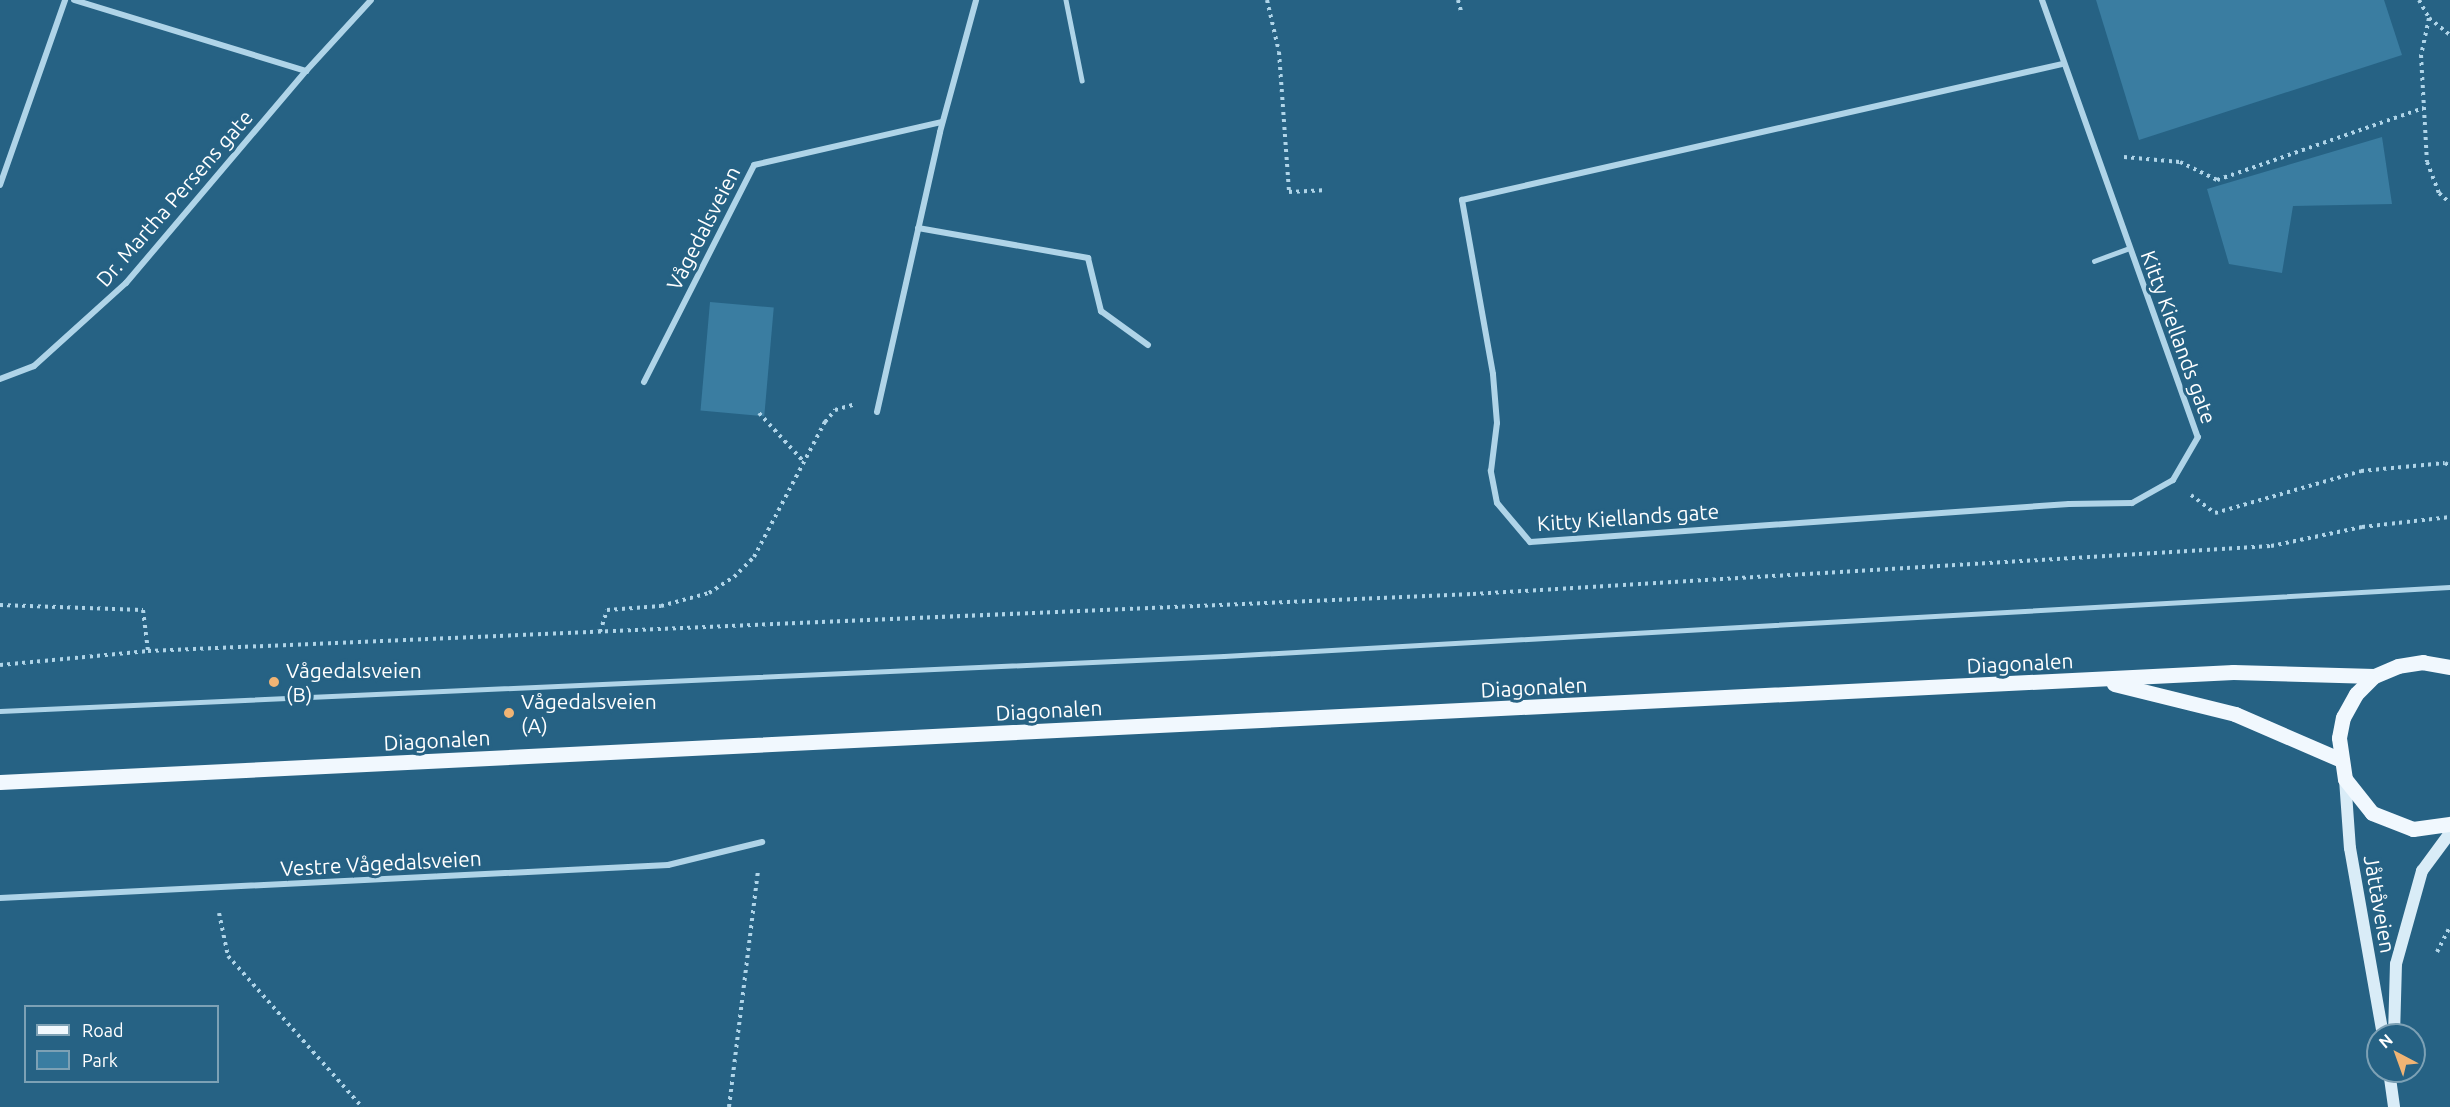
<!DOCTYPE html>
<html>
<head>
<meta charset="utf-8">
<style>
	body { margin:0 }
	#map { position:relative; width:2450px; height:1107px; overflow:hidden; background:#266284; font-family:Ubuntu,sans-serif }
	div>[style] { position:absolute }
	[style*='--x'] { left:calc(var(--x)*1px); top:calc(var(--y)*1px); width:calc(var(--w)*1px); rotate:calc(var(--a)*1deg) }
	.green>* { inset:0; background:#3a7da1; transform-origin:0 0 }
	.path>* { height:4px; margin-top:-2px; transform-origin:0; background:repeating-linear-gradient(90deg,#afd4e8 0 3px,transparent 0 7.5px) }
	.service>* { height:4.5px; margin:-2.25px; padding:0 2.25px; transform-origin:2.25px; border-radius:2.25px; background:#afd4e8 }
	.minor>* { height:6px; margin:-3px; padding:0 3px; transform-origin:3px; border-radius:3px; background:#afd4e8 }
	.secondary>* { height:12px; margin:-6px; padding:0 6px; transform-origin:6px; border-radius:6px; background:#d9ecf7 }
	.primary>* { height:15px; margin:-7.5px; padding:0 7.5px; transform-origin:7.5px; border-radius:7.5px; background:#f1f8fe }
	.dots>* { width:16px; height:16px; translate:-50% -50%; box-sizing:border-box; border:3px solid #266284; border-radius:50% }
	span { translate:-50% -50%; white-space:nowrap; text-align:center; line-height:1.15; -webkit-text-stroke:6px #266284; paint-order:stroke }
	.street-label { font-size:21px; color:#fff }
	.poi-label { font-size:21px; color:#fff }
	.left { translate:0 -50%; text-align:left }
	.legend { position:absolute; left:24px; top:1005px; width:195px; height:78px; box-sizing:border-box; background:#266284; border:2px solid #7da1b5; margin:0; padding:8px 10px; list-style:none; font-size:18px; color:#fff }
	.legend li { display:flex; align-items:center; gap:12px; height:30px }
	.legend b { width:30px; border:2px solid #7da1b5 }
	.north { position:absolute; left:2366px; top:1023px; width:60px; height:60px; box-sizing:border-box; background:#266284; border:2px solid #7da1b5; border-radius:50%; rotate:319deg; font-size:16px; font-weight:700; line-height:24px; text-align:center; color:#fff }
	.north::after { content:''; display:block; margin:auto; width:21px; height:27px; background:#f1b474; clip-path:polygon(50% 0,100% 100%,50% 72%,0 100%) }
</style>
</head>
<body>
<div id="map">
	<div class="green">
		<div style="clip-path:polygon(2096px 0,2384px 0,2402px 55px,2139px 140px)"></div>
		<div style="clip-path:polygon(2382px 137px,2392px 204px,2293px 206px,2282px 273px,2229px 264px,2207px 189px)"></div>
		<div style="left:710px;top:302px;width:64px;height:109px;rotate:5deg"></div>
	</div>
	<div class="path">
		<div style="--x:1267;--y:0;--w:53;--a:77"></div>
		<div style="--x:1279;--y:52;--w:140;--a:85.9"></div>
		<div style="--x:1289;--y:192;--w:34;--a:-3"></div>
		<div style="--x:1458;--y:0;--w:11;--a:75"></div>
		<div style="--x:2419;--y:0;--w:21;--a:61"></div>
		<div style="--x:2429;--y:18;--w:27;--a:39"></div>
		<div style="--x:2429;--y:18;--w:38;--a:102"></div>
		<div style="--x:2421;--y:55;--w:107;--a:86.8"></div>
		<div style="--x:2427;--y:162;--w:33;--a:69"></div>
		<div style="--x:2439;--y:193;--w:15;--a:42"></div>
		<div style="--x:2124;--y:157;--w:56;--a:5.1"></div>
		<div style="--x:2180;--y:162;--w:41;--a:25.9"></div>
		<div style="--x:2217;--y:180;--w:219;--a:-19.2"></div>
		<div style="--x:759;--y:413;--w:67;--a:47.4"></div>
		<div style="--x:2191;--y:495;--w:30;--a:37"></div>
		<div style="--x:2215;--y:513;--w:152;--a:-16"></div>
		<div style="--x:2361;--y:471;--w:84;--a:-5.4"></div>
		<div style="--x:2445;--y:463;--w:6;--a:31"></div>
		<div style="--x:0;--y:605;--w:143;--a:2"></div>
		<div style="--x:143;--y:610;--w:41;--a:83"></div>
		<div style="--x:600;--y:632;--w:23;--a:-72"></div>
		<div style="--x:607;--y:610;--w:54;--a:-4.2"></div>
		<div style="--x:661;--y:606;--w:50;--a:-15.2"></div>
		<div style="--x:709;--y:593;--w:30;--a:-33"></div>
		<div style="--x:734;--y:577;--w:28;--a:-45"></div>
		<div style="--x:754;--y:557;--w:153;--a:-62.3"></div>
		<div style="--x:825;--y:422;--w:16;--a:-50"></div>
		<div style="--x:835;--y:410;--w:19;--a:-16"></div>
		<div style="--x:0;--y:665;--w:149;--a:-5.4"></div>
		<div style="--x:148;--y:651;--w:1326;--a:-2.46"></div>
		<div style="--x:1473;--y:594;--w:799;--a:-3.44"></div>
		<div style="--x:2271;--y:546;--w:93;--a:-11.8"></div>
		<div style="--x:2362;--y:527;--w:89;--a:-6.5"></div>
		<div style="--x:219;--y:913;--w:44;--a:78.2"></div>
		<div style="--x:228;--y:956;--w:202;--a:48.4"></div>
		<div style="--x:2437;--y:952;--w:28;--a:-63"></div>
		<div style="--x:729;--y:1107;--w:239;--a:-83"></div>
	</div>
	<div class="service">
		<div style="--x:1066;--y:0;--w:82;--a:78.7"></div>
		<div style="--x:2094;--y:261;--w:37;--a:-20"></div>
		<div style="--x:0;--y:711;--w:1225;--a:-2.57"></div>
		<div style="--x:1224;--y:656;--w:1228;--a:-3.22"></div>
	</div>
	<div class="minor">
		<div style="--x:74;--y:0;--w:243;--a:17"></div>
		<div style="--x:2042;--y:0;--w:464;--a:70.4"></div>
		<div style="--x:2198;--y:437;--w:50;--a:120.2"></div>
		<div style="--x:2173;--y:480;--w:47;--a:150.7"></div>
		<div style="--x:2132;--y:503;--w:63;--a:179.1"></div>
		<div style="--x:2069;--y:504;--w:540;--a:175.97"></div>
		<div style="--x:1530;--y:542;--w:51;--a:-130.2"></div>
		<div style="--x:1497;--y:503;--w:33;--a:-101"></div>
		<div style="--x:1491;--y:471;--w:48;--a:-82.9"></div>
		<div style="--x:1497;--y:423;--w:49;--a:-94.7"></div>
		<div style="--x:1493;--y:374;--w:177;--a:-100.1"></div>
		<div style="--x:1462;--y:200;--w:615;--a:-12.77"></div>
		<div style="--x:0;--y:185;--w:196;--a:-70.6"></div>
		<div style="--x:918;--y:228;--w:173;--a:10"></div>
		<div style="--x:1088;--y:258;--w:55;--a:76.2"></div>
		<div style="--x:1101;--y:311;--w:58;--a:35.9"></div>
		<div style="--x:0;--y:379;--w:36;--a:-21"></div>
		<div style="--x:34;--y:366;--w:124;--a:-42.1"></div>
		<div style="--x:126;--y:283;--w:278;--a:-49.7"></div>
		<div style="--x:306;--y:71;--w:96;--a:-47.5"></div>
		<div style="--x:644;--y:382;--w:243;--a:-63.1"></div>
		<div style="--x:754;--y:165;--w:193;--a:-12.9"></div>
		<div style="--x:877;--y:412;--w:287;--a:-77.3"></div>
		<div style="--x:940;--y:132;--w:137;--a:-74.7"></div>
		<div style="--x:0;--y:898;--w:669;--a:-2.83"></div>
		<div style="--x:668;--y:865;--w:97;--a:-13.7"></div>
	</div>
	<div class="secondary">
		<div style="--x:2345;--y:779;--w:69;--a:85.9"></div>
		<div style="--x:2350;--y:848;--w:190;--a:80"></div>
		<div style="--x:2394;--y:1035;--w:71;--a:-88.4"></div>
		<div style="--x:2396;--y:964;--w:97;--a:-74.4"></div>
		<div style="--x:2422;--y:871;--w:47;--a:-53.6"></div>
		<div style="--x:2389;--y:1071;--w:36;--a:82"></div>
	</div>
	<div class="primary">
		<div style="--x:2450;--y:667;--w:27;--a:-170"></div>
		<div style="--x:2423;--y:662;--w:25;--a:171"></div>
		<div style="--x:2398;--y:666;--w:26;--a:157"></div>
		<div style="--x:2374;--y:676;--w:25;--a:135"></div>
		<div style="--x:2356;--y:694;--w:26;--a:119"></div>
		<div style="--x:2343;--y:717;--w:21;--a:101"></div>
		<div style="--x:2339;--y:738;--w:41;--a:81.7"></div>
		<div style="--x:2345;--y:779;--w:43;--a:51.5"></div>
		<div style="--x:2372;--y:813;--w:44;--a:21.3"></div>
		<div style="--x:2413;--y:829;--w:37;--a:-8"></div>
		<div style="--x:2114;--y:684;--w:125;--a:13.9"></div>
		<div style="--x:2235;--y:714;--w:113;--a:23.4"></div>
		<div style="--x:0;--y:782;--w:2236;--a:-2.82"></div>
		<div style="--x:2233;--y:672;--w:141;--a:1.6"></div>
	</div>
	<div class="dots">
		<div style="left:274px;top:682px;background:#f1b474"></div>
		<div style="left:509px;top:713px;background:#f1b474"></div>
	</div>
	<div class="street-label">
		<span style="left:174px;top:198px;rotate:-49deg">Dr. Martha Persens gate</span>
		<span style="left:703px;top:228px;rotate:-63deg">Vågedalsveien</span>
		<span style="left:2179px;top:337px;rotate:70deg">Kitty Kiellands gate</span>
		<span style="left:1628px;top:517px;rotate:-4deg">Kitty Kiellands gate</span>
		<span style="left:2020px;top:663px;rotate:-3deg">Diagonalen</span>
		<span style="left:1534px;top:687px;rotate:-3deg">Diagonalen</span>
		<span style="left:1049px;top:710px;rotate:-3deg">Diagonalen</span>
		<span style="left:437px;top:740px;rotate:-3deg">Diagonalen</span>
		<span style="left:381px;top:863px;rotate:-3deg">Vestre Vågedalsveien</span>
		<span style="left:2380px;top:904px;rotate:80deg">Jåttåveien</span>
	</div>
	<div class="poi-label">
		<span class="left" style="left:286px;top:682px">Vågedalsveien<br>(B)</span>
		<span class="left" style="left:521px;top:713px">Vågedalsveien<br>(A)</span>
	</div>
	<ul class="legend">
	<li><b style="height:8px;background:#f1f8fe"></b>Road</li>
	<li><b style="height:16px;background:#3a7da1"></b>Park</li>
	</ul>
	<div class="north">N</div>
</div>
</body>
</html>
